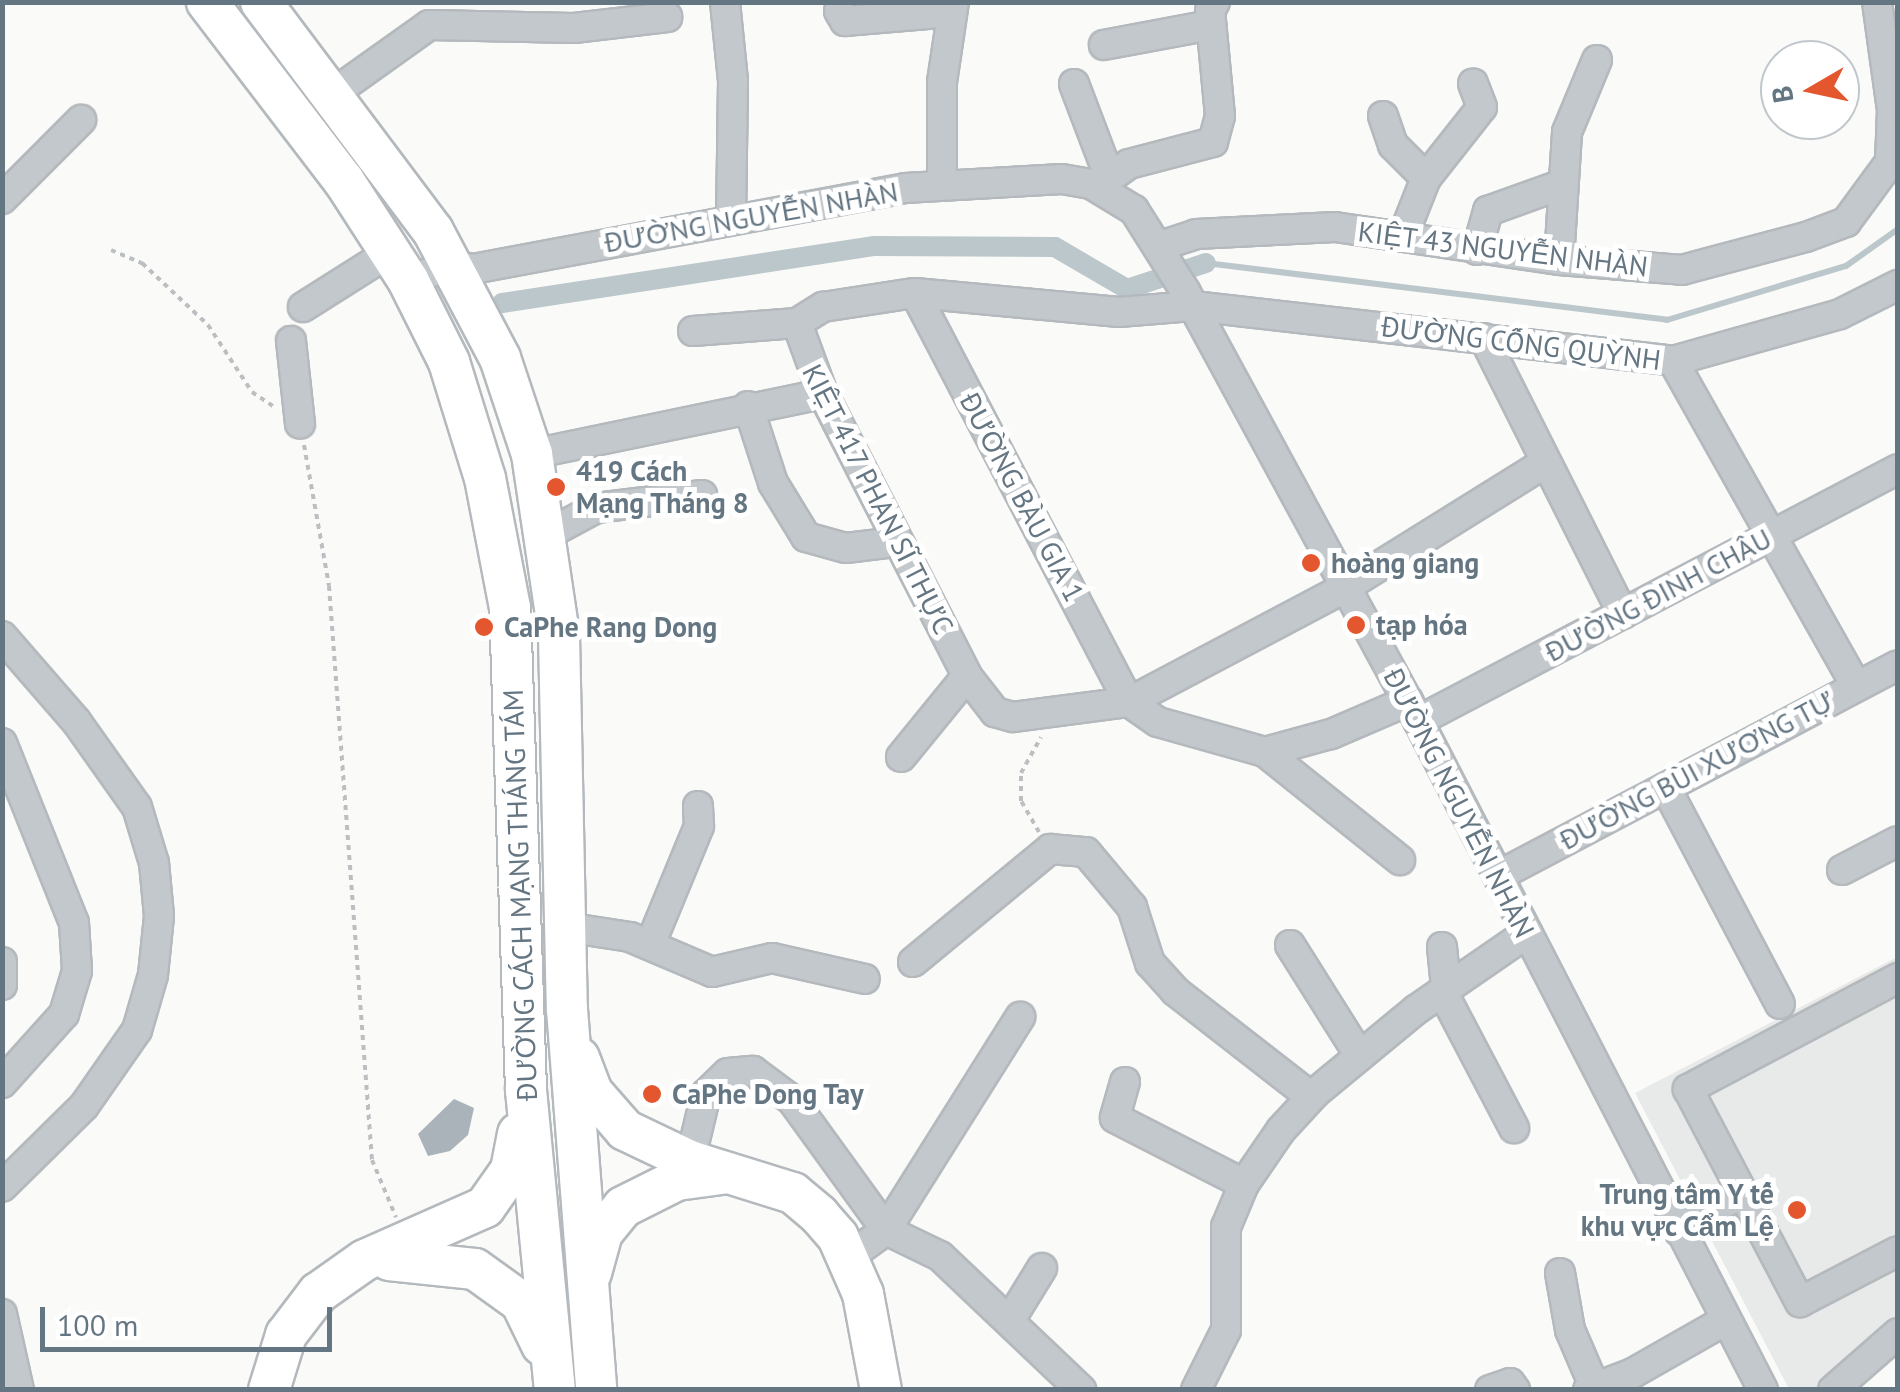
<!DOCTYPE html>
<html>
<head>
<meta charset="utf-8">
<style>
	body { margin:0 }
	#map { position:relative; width:1900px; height:1392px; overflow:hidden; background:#fafaf8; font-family:"PT Sans",sans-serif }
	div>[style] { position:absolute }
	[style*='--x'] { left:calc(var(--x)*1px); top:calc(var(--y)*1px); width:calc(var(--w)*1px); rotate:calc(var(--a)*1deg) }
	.built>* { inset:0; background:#e8e9e9 }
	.stream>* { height:6px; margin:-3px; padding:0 3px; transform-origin:3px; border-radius:3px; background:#bbc7cb }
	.canal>* { height:20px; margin:-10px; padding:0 10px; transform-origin:10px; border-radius:10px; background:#bbc7cb }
	.building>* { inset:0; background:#aab3b9 }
	.path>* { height:4px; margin-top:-2px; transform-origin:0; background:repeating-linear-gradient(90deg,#bbbfc2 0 5px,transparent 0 10px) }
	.roads { filter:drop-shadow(2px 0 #b4b9bd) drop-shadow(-2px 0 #b4b9bd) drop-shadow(0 2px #b4b9bd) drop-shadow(0 -2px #b4b9bd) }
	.minor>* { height:28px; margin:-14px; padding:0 14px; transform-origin:14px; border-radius:14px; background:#c3c8cc }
	.highway>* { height:40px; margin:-20px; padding:0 20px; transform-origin:20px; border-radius:20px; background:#fff }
	.dots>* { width:28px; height:28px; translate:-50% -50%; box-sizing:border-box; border:5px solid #fff; border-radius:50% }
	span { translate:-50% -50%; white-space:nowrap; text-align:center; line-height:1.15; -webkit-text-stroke:10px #fff; paint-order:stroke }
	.street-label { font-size:28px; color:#657683 }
	.poi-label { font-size:28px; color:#657683; font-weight:700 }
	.left { translate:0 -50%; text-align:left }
	.right { translate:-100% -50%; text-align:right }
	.frame { position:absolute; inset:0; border:5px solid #657683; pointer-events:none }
	.north { position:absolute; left:1760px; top:40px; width:100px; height:100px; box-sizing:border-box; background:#fff; border:2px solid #c1c8cd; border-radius:50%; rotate:261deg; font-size:28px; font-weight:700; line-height:40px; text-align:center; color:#657683 }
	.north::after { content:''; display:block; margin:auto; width:35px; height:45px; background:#e4572e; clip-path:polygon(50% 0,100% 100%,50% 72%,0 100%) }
	.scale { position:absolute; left:40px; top:1307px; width:292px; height:45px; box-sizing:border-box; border:5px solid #657683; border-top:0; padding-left:12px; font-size:30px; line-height:35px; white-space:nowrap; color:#657683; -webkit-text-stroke:8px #fff; paint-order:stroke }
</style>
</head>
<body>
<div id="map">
	<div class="built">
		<div style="clip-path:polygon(1897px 957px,1897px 1328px,1819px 1389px,1789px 1389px,1635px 1093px)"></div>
	</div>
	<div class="stream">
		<div style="--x:1206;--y:263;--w:465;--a:7"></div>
		<div style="--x:1667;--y:320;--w:187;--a:-16.8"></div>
		<div style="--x:1846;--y:266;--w:64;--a:-35.4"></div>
	</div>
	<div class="canal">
		<div style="--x:502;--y:303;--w:377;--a:-8.7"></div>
		<div style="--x:875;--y:246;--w:180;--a:0.3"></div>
		<div style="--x:1055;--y:247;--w:83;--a:30.3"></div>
		<div style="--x:1127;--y:289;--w:83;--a:-18.2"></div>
	</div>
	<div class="building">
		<div style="clip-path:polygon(454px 1099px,474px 1108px,468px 1135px,450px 1151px,428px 1156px,418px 1134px)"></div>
	</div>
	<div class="path">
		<div style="--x:111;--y:250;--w:34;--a:23"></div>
		<div style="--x:142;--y:263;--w:91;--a:43.2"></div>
		<div style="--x:208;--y:325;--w:80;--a:56.7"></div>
		<div style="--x:252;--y:392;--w:29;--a:34"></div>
		<div style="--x:304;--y:445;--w:143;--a:79.9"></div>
		<div style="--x:329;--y:586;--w:576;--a:85.72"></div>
		<div style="--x:372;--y:1160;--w:62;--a:67.2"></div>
		<div style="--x:1039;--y:832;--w:36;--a:-120"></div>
		<div style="--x:1021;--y:801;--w:28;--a:-90"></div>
		<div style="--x:1021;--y:773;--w:41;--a:-60.9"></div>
	</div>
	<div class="roads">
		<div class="minor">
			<div style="--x:725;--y:2;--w:79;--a:84.2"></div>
			<div style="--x:733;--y:81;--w:138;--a:90.8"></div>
			<div style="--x:839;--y:11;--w:12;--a:59"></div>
			<div style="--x:845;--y:21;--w:107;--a:-4.8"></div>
			<div style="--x:1104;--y:45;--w:109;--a:-10.6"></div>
			<div style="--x:1074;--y:84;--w:98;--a:69.2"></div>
			<div style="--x:331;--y:95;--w:120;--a:-35.5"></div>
			<div style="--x:429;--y:25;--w:145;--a:1.2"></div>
			<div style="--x:574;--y:28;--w:94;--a:-6.7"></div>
			<div style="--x:1383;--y:116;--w:31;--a:71"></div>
			<div style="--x:1393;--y:145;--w:47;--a:45"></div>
			<div style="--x:942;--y:185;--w:103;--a:-90"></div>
			<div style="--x:942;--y:82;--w:81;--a:-81.5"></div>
			<div style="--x:1097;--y:187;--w:39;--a:-36"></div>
			<div style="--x:1129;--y:164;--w:87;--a:-14.7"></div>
			<div style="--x:1213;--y:142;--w:27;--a:-75"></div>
			<div style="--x:1220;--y:116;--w:105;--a:-95.4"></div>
			<div style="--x:1210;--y:11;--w:10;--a:-61"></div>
			<div style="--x:2;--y:199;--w:112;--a:-45"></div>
			<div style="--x:1403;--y:236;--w:62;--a:-68.4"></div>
			<div style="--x:1426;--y:178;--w:90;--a:-51.7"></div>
			<div style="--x:1482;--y:107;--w:25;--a:-111"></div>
			<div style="--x:1160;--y:246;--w:38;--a:-18"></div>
			<div style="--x:1196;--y:234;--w:139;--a:-2.9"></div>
			<div style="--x:1335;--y:227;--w:226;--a:8.4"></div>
			<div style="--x:1559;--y:260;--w:123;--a:4.6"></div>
			<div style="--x:1682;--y:270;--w:128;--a:-14.9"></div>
			<div style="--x:1806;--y:237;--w:43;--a:-20.6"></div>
			<div style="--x:1846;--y:222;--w:74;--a:-53.7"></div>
			<div style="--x:1890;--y:162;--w:52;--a:-87.8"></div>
			<div style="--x:1892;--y:110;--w:109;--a:-97.9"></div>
			<div style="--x:1477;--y:250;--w:41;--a:-74.2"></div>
			<div style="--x:1488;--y:211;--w:80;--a:-19.8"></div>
			<div style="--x:1559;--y:260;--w:128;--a:-86.4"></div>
			<div style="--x:1567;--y:132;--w:78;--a:-67.4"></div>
			<div style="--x:408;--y:280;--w:46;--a:-18.8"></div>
			<div style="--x:452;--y:265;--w:21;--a:11"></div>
			<div style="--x:473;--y:269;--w:440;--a:-10.6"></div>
			<div style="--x:905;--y:188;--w:157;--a:-3.3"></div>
			<div style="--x:1062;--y:179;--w:29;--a:10"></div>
			<div style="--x:1091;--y:184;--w:50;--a:31.2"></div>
			<div style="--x:1134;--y:210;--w:96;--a:57.8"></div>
			<div style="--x:1185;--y:291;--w:467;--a:61.5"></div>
			<div style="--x:1408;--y:701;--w:775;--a:62.74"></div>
			<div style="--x:915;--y:293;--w:462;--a:62.4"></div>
			<div style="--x:1129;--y:702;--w:35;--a:35"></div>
			<div style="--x:1158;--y:722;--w:111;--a:15.7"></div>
			<div style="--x:1265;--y:752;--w:173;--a:38.7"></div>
			<div style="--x:303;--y:307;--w:103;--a:-32.3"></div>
			<div style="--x:797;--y:323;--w:31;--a:-32"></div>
			<div style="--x:823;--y:307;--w:93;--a:-8.7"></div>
			<div style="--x:915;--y:293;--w:205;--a:5.3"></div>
			<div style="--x:1119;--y:312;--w:74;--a:-4.6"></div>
			<div style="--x:1193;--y:306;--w:483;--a:6.5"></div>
			<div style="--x:1673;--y:361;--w:173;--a:-15.7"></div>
			<div style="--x:1840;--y:314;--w:65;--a:-26.6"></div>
			<div style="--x:797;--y:323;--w:76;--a:69.9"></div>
			<div style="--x:823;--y:394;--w:317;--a:62.9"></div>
			<div style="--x:967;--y:676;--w:46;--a:52.1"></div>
			<div style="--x:995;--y:712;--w:19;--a:16"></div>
			<div style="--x:1013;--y:717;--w:117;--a:-7.4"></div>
			<div style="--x:1129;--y:702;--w:243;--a:-27.9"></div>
			<div style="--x:1344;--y:588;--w:237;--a:-31.9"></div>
			<div style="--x:693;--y:331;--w:104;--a:-4.4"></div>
			<div style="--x:1484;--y:338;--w:309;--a:63.3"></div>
			<div style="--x:291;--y:341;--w:83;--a:83.8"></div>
			<div style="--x:1673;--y:361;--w:373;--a:60.6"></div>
			<div style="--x:748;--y:406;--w:81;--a:72"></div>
			<div style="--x:773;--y:483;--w:63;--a:58.6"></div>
			<div style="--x:806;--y:537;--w:41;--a:15.4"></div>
			<div style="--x:846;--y:548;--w:49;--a:-7"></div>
			<div style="--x:532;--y:454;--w:297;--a:-11.7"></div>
			<div style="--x:548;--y:534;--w:55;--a:-28.4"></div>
			<div style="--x:596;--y:508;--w:107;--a:-7"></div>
			<div style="--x:2;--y:636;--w:113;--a:49"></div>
			<div style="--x:76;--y:721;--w:105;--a:54.7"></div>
			<div style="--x:137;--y:807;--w:59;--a:73.1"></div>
			<div style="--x:154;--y:863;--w:53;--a:84.6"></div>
			<div style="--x:159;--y:916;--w:59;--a:95.8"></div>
			<div style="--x:153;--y:975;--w:57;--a:106.2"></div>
			<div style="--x:137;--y:1030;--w:93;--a:124.9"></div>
			<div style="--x:84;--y:1106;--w:115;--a:135.4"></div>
			<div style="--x:1418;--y:721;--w:542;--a:-27.7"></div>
			<div style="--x:2;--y:743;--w:194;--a:68.2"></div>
			<div style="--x:74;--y:923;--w:48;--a:86.4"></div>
			<div style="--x:77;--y:971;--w:45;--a:106.8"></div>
			<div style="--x:64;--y:1014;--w:93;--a:131.9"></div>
			<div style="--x:1265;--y:752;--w:68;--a:-15.3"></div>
			<div style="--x:1331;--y:734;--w:84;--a:-23.2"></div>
			<div style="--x:901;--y:757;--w:104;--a:-50.8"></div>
			<div style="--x:1666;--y:788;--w:244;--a:62.2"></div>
			<div style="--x:1842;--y:870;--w:63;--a:-27.4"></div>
			<div style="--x:1498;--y:876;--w:452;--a:-27.8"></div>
			<div style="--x:565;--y:927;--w:66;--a:8.7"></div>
			<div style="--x:630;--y:937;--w:89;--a:23.1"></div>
			<div style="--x:712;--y:972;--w:62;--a:-13.1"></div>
			<div style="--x:772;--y:958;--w:95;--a:12.7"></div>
			<div style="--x:650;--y:945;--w:129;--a:-67.6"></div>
			<div style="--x:699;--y:826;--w:20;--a:-93"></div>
			<div style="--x:1290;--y:945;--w:131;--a:57.8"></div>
			<div style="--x:1442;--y:947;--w:40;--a:84.3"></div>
			<div style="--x:2;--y:962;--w:23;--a:90"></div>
			<div style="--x:913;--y:962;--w:178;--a:-39.5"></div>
			<div style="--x:1050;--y:849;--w:36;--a:5"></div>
			<div style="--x:1086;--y:852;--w:72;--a:50.1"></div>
			<div style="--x:1132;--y:907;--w:59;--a:72.2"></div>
			<div style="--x:1150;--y:963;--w:38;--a:48"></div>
			<div style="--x:1175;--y:991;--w:172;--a:37.9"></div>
			<div style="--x:1898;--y:978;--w:238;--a:152.1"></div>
			<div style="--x:1688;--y:1089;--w:241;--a:62.3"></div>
			<div style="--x:1800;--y:1302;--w:110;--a:-27.5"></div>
			<div style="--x:1442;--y:991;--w:155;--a:62.3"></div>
			<div style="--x:1125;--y:1082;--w:37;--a:106"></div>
			<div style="--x:1115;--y:1118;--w:145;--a:27.1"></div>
			<div style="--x:690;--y:1161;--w:69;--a:-76.6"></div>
			<div style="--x:706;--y:1094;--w:30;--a:-44"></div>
			<div style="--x:728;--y:1073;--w:25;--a:-5"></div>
			<div style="--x:753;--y:1071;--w:49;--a:36.6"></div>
			<div style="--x:792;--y:1100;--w:160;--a:54.1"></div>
			<div style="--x:886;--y:1230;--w:60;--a:25.7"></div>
			<div style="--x:940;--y:1256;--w:195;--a:43.5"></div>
			<div style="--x:1679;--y:1231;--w:74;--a:-31.8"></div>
			<div style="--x:849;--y:1257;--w:46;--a:-36.1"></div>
			<div style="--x:886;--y:1230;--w:252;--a:-57.8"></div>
			<div style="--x:1560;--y:1273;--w:58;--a:80"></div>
			<div style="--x:1570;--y:1330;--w:63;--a:66.7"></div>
			<div style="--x:2;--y:1314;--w:78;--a:77.4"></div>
			<div style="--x:1010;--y:1320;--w:61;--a:-58.4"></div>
			<div style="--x:1196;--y:1390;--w:67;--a:-63.4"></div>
			<div style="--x:1226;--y:1330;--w:103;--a:-90"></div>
			<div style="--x:1226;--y:1227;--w:47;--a:-67.3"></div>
			<div style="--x:1244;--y:1184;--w:65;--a:-55.6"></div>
			<div style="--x:1281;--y:1130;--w:50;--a:-47.4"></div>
			<div style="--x:1315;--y:1093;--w:132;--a:-39.5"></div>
			<div style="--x:1417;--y:1009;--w:134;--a:-34.6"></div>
			<div style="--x:1490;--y:1390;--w:21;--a:-19"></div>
			<div style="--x:1510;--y:1383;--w:9;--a:54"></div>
			<div style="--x:1588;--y:1390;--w:48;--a:-20.7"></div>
			<div style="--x:1633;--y:1373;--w:107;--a:-29.7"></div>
			<div style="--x:1833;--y:1390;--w:86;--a:-41.2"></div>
		</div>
		<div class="highway">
			<div style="--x:207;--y:2;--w:225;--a:52.6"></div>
			<div style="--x:344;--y:181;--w:118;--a:57.1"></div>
			<div style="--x:408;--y:280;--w:92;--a:63.4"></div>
			<div style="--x:449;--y:362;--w:121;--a:72.8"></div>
			<div style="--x:485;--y:478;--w:132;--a:79.1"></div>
			<div style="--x:510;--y:608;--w:482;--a:88.1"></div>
			<div style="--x:526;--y:1090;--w:301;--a:84.5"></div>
			<div style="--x:261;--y:2;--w:286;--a:53.1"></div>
			<div style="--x:433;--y:231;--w:144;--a:62.2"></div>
			<div style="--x:500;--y:358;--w:101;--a:71.6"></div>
			<div style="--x:532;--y:454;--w:183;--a:81.5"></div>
			<div style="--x:559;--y:635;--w:374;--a:88.8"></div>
			<div style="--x:567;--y:1009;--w:382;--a:85.6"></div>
			<div style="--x:579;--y:1058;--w:36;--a:69"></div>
			<div style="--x:592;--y:1092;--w:50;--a:49"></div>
			<div style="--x:625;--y:1130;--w:72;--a:25.5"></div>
			<div style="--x:690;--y:1161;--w:108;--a:17.3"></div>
			<div style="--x:793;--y:1193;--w:34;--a:40"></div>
			<div style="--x:819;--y:1215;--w:29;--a:49"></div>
			<div style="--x:838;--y:1237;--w:62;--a:66.3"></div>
			<div style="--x:863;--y:1294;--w:98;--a:79.4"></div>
			<div style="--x:389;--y:1260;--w:86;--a:6"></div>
			<div style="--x:475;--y:1269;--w:57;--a:35.7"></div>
			<div style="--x:521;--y:1302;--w:48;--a:64"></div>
			<div style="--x:591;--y:1273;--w:41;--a:-74.6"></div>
			<div style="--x:602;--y:1233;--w:33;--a:-51"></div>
			<div style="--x:623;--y:1207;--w:60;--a:-26.6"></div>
			<div style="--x:677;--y:1180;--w:45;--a:-7.6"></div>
			<div style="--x:269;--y:1390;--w:58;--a:-72.8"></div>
			<div style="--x:286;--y:1335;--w:53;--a:-52.7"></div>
			<div style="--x:318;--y:1293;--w:57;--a:-35.1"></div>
			<div style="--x:365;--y:1260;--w:131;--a:-23.8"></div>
			<div style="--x:485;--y:1207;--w:45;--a:-54.9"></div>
			<div style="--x:511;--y:1170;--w:37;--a:-79"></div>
		</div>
	</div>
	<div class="dots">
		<div style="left:556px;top:487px;background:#e4572e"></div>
		<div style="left:1311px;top:563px;background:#e4572e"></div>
		<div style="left:1356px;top:625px;background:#e4572e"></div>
		<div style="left:484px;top:627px;background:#e4572e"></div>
		<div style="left:652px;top:1094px;background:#e4572e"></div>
		<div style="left:1797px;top:1210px;background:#e4572e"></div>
	</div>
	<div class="street-label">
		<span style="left:751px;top:217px;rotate:-10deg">ĐƯỜNG NGUYỄN NHÀN</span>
		<span style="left:1503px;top:249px;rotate:7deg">KIỆT 43 NGUYỄN NHÀN</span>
		<span style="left:1521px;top:343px;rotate:7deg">ĐƯỜNG CỐNG QUỲNH</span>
		<span style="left:1022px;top:497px;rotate:62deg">ĐƯỜNG BÀU GIA 1</span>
		<span style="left:878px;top:499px;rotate:63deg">KIỆT 417 PHAN SĨ THỰC</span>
		<span style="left:1658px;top:595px;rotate:-28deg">ĐƯỜNG ĐINH CHÂU</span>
		<span style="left:1697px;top:770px;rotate:-28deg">ĐƯỜNG BÙI XƯƠNG TỰ</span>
		<span style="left:1459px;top:803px;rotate:63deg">ĐƯỜNG NGUYỄN NHÀN</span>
		<span style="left:520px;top:895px;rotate:-92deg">ĐƯỜNG CÁCH MẠNG THÁNG TÁM</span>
	</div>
	<div class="poi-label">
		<span class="left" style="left:576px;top:487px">419 Cách<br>Mạng Tháng 8</span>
		<span class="left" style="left:1331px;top:563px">hoàng giang</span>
		<span class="left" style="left:1376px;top:625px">tạp hóa</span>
		<span class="left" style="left:504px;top:627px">CaPhe Rang Dong</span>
		<span class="left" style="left:672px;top:1094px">CaPhe Dong Tay</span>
		<span class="right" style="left:1774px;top:1210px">Trung tâm Y tế<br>khu vực Cẩm Lệ</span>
	</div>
	<div class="frame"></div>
	<div class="north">B</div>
	<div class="scale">100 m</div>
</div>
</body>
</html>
